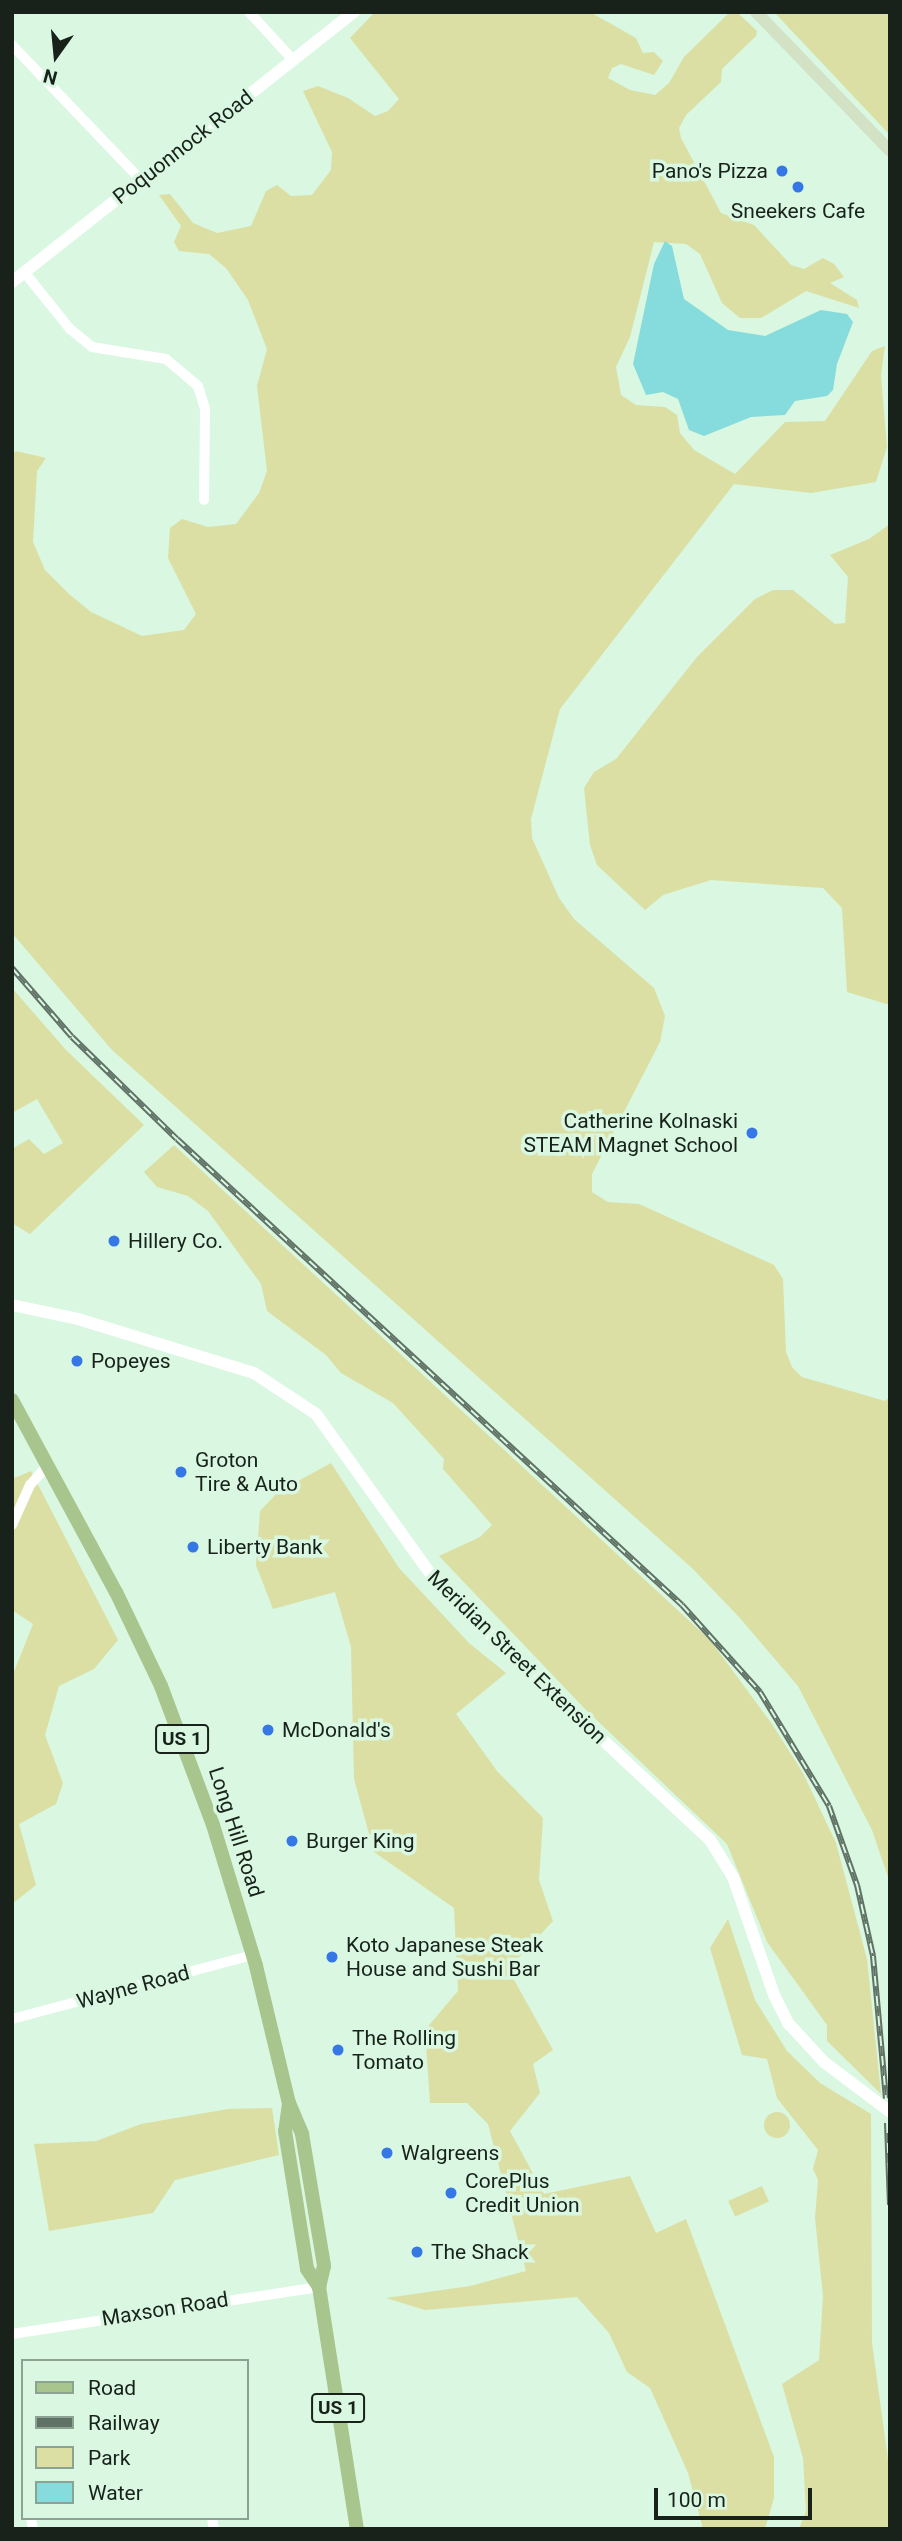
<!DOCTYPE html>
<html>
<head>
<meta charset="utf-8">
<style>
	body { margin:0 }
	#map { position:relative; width:902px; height:2541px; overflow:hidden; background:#d9f7e1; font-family:Roboto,sans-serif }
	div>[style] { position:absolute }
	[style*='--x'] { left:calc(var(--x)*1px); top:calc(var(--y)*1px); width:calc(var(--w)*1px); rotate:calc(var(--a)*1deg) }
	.green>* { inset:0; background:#dbdfa4; transform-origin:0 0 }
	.round { border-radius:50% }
	.water>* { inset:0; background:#86dcdc }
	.minor>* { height:10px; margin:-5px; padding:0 5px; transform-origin:5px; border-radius:5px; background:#fff }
	.tertiary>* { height:12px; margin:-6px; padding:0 6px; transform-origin:6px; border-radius:6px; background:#fff }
	.secondary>* { height:12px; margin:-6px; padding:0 6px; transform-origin:6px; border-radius:6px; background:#d3e2c5 }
	.primary>* { height:14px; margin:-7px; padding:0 7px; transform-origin:7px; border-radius:7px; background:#a7c58c }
	.rail>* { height:6px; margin-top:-3px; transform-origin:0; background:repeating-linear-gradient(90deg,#d9f7e1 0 10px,#607165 0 20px); box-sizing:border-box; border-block:2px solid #607165 }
	.dots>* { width:19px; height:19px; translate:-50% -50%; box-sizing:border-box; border:4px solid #d9f7e1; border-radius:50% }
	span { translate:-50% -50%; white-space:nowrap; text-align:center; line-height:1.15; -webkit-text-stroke:7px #d9f7e1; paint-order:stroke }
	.shield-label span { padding:2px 5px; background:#d9f7e1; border:2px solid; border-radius:5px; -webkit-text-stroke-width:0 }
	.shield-label { font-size:19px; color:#18221b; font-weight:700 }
	.street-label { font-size:21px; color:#18221b }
	.poi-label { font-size:21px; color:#18221b }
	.right { translate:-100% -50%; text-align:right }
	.left { translate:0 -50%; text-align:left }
	.frame { position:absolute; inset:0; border:14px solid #18221b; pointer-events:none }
	.legend { position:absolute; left:21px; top:2359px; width:228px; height:161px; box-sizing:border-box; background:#d9f7e1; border:2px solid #8ca292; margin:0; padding:9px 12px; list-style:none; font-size:21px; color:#18221b }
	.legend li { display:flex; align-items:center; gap:14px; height:35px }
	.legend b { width:35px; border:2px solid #8ca292 }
	.north { position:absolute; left:21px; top:21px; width:70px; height:70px; -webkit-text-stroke:5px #d9f7e1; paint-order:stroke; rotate:195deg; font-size:19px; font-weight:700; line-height:28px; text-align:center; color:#18221b }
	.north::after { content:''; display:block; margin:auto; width:24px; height:32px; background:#18221b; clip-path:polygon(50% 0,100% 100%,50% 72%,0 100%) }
	.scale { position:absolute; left:654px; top:2488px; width:158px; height:32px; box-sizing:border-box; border:4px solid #18221b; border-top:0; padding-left:9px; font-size:21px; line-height:24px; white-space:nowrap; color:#18221b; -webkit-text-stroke:5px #d9f7e1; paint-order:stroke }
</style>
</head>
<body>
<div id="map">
	<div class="green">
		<div style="clip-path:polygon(375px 12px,590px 12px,636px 38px,643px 53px,654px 52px,663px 61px,654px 75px,621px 64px,612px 68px,608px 78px,630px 90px,655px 95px,669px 83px,684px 57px,730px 12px,737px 12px,757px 31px,756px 36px,722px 69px,721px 82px,686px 115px,679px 128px,681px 138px,721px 213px,754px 225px,791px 265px,804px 269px,823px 258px,834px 264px,844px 277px,830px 283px,857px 300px,859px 308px,806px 291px,761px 318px,740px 318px,722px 303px,700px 254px,686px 244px,654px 242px,630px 337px,616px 367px,621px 395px,636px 405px,665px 407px,677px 415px,680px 433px,694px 450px,735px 474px,785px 422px,825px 421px,872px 351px,885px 346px,881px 375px,887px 447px,876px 482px,811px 493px,734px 484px,560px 709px,531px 819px,532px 838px,559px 898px,574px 919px,654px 988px,665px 1016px,660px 1042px,592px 1174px,592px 1192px,608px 1202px,639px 1204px,774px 1265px,783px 1279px,786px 1352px,792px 1367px,802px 1377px,885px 1401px,890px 1397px,890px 1883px,872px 1830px,798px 1686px,739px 1617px,693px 1569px,111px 1049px,12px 933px,12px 456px,16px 451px,46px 458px,37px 471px,33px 542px,45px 570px,69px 594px,91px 612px,142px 636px,184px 630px,196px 614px,168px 558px,170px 528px,182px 519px,208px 527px,236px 524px,259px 493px,267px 471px,257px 386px,267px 349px,248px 300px,226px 268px,209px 254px,179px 251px,174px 242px,181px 226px,159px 195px,170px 194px,193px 223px,217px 233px,251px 226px,266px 191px,277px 185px,291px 196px,312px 195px,331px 170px,332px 152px,303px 91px,318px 86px,348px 98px,375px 116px,388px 111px,399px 99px,350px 38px)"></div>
		<div style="clip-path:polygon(774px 12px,890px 12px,890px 135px)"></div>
		<div style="clip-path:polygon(890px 524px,890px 1005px,847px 992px,842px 908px,823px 888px,711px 880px,663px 895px,645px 910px,597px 865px,590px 845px,584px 788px,594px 772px,616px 759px,697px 657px,755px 599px,773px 590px,793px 590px,835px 624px,845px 623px,848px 577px,830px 555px,869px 539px)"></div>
		<div style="clip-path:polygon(12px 988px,66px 1050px,144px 1125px,30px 1234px,12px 1223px,12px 1149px,29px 1139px,44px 1154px,63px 1143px,37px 1099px,12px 1113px)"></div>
		<div style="clip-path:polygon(174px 1145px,710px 1640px,772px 1724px,803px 1773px,836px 1843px,867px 1959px,881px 2094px,827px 2041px,827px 2025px,767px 1942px,727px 1844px,585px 1709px,439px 1556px,480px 1537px,492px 1525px,443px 1469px,444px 1459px,393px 1403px,341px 1373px,326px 1355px,267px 1311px,261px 1284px,208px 1211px,188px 1196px,157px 1187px,144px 1172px)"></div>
		<div style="clip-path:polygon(331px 1463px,399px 1568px,469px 1643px,506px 1673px,456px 1714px,497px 1771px,543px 1818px,539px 1880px,553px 1921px,508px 1969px,553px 2050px,533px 2064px,540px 2093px,510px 2131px,544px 2194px,630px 2176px,656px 2233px,686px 2219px,774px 2457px,774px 2498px,765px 2529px,703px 2529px,688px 2473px,650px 2388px,627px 2372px,609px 2333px,577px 2297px,425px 2310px,386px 2298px,470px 2286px,526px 2271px,488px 2124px,467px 2103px,430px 2103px,425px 2030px,458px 1991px,454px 1908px,374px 1852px,354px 1779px,351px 1647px,335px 1592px,273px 1609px,256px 1565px,260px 1511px,278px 1492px)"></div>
		<div style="clip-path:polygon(31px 1471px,118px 1640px,94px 1669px,59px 1686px,45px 1735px,63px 1783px,56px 1804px,19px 1824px,36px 1885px,12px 1904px,12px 1677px,33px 1624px,12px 1610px,12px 1479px)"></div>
		<div style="clip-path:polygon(728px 1919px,755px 2000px,787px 2051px,820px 2083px,871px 2114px,872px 2343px,890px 2474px,890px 2529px,799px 2529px,806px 2511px,803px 2458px,782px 2384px,819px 2360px,823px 2296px,815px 2218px,818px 2180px,813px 2169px,818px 2150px,777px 2098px,767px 2059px,742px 2055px,710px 1948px)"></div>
		<div style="clip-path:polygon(272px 2108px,279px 2155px,175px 2180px,153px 2213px,49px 2231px,34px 2144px,96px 2141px,141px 2124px,228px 2109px)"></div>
		<div class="round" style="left:764px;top:2112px;width:26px;height:26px"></div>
		<div style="left:762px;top:2186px;width:17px;height:37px;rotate:66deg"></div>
	</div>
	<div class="water">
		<div style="clip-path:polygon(665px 241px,672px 246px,684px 299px,728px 330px,765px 336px,821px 310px,847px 314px,853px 322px,837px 364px,833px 390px,827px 396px,795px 401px,785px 415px,751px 417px,704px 436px,689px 430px,678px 399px,663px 392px,646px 395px,633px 364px,654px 264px)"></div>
	</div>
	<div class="minor">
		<div style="--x:249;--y:12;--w:65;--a:47.5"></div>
		<div style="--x:12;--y:45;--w:187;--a:46.3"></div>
		<div style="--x:25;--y:273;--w:72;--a:51.2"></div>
		<div style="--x:70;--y:329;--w:28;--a:39"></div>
		<div style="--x:92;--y:347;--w:75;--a:9.2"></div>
		<div style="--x:166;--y:359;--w:42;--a:40.2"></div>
		<div style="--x:198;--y:386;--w:24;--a:73"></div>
		<div style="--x:205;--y:409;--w:91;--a:90.6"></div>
		<div style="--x:12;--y:1525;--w:44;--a:-65.8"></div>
		<div style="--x:30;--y:1485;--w:25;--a:-48"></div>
		<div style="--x:12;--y:2019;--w:249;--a:-14.9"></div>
		<div style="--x:12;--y:2334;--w:311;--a:-8.7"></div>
		<div style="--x:31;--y:2518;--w:11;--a:80"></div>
		<div style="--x:212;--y:2518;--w:11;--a:80"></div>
	</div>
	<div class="tertiary">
		<div style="--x:12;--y:282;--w:436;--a:-38.3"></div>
		<div style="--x:12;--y:1305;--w:67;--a:12"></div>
		<div style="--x:78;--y:1319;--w:184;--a:17.1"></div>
		<div style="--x:254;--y:1373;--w:74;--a:33.5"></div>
		<div style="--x:316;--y:1414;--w:216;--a:54.4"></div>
		<div style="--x:442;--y:1590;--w:367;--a:43"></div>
		<div style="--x:710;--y:1840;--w:44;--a:58.1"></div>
		<div style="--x:733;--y:1877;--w:125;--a:70.8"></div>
		<div style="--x:774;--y:1995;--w:33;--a:63"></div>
		<div style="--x:789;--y:2024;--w:52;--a:47.4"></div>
		<div style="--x:824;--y:2062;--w:83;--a:37.1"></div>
	</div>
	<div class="secondary">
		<div style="--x:756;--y:12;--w:193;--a:46"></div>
	</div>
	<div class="primary">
		<div style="--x:12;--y:1400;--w:218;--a:61.6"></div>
		<div style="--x:116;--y:1592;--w:104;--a:64.4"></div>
		<div style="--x:161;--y:1686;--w:148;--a:69.5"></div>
		<div style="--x:213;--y:1825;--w:147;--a:73"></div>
		<div style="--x:256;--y:1966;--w:141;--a:76.5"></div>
		<div style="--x:289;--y:2103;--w:34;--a:67"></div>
		<div style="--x:302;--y:2134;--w:134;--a:80.5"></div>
		<div style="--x:324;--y:2266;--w:22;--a:103"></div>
		<div style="--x:289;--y:2104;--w:27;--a:98"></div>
		<div style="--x:285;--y:2131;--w:140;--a:80.9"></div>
		<div style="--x:307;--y:2269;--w:22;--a:56"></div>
		<div style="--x:319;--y:2287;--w:245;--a:81.1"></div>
	</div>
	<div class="rail">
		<div style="--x:12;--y:968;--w:91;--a:49"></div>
		<div style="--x:72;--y:1037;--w:146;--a:44.2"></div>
		<div style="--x:177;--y:1139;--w:687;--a:42.7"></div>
		<div style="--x:682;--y:1605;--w:117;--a:48.1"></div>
		<div style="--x:760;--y:1692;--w:133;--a:58.8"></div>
		<div style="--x:829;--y:1806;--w:84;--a:70.5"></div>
		<div style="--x:857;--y:1885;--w:73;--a:77.3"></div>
		<div style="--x:873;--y:1956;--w:143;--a:84.8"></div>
		<div style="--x:887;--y:2123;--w:82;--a:87.9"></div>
	</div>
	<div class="dots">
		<div style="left:782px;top:171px;background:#3577e5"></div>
		<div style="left:798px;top:187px;background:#3577e5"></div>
		<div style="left:752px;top:1133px;background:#3577e5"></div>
		<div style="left:114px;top:1241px;background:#3577e5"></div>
		<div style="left:77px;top:1361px;background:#3577e5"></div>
		<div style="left:181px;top:1472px;background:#3577e5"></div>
		<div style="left:193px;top:1547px;background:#3577e5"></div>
		<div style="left:268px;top:1730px;background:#3577e5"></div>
		<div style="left:292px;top:1841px;background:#3577e5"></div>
		<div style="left:332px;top:1957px;background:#3577e5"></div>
		<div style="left:338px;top:2050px;background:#3577e5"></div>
		<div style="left:387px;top:2153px;background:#3577e5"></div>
		<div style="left:451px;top:2193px;background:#3577e5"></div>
		<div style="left:417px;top:2252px;background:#3577e5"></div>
	</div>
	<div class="shield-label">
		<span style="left:182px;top:1739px">US 1</span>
		<span style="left:338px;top:2408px">US 1</span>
	</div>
	<div class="street-label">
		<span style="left:183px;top:147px;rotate:-38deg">Poquonnock Road</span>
		<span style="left:517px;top:1657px;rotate:44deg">Meridian Street Extension</span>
		<span style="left:236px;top:1832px;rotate:72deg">Long Hill Road</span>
		<span style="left:133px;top:1987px;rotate:-15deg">Wayne Road</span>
		<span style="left:165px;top:2309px;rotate:-9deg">Maxson Road</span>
	</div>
	<div class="poi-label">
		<span class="right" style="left:768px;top:171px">Pano's Pizza</span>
		<span style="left:798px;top:211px">Sneekers Cafe</span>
		<span class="right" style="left:738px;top:1133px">Catherine Kolnaski<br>STEAM Magnet School</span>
		<span class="left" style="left:128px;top:1241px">Hillery Co.</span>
		<span class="left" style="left:91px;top:1361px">Popeyes</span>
		<span class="left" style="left:195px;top:1472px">Groton<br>Tire &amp; Auto</span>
		<span class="left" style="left:207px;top:1547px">Liberty Bank</span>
		<span class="left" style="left:282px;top:1730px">McDonald's</span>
		<span class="left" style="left:306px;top:1841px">Burger King</span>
		<span class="left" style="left:346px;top:1957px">Koto Japanese Steak<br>House and Sushi Bar</span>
		<span class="left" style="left:352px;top:2050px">The Rolling<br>Tomato</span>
		<span class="left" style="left:401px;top:2153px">Walgreens</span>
		<span class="left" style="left:465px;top:2193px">CorePlus<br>Credit Union</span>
		<span class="left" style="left:431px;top:2252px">The Shack</span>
	</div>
	<div class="frame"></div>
	<ul class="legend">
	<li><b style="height:9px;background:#a7c58c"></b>Road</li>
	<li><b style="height:9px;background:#607165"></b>Railway</li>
	<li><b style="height:19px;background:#dbdfa4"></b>Park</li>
	<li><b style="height:19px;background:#86dcdc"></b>Water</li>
	</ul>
	<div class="north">N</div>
	<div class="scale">100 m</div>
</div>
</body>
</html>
